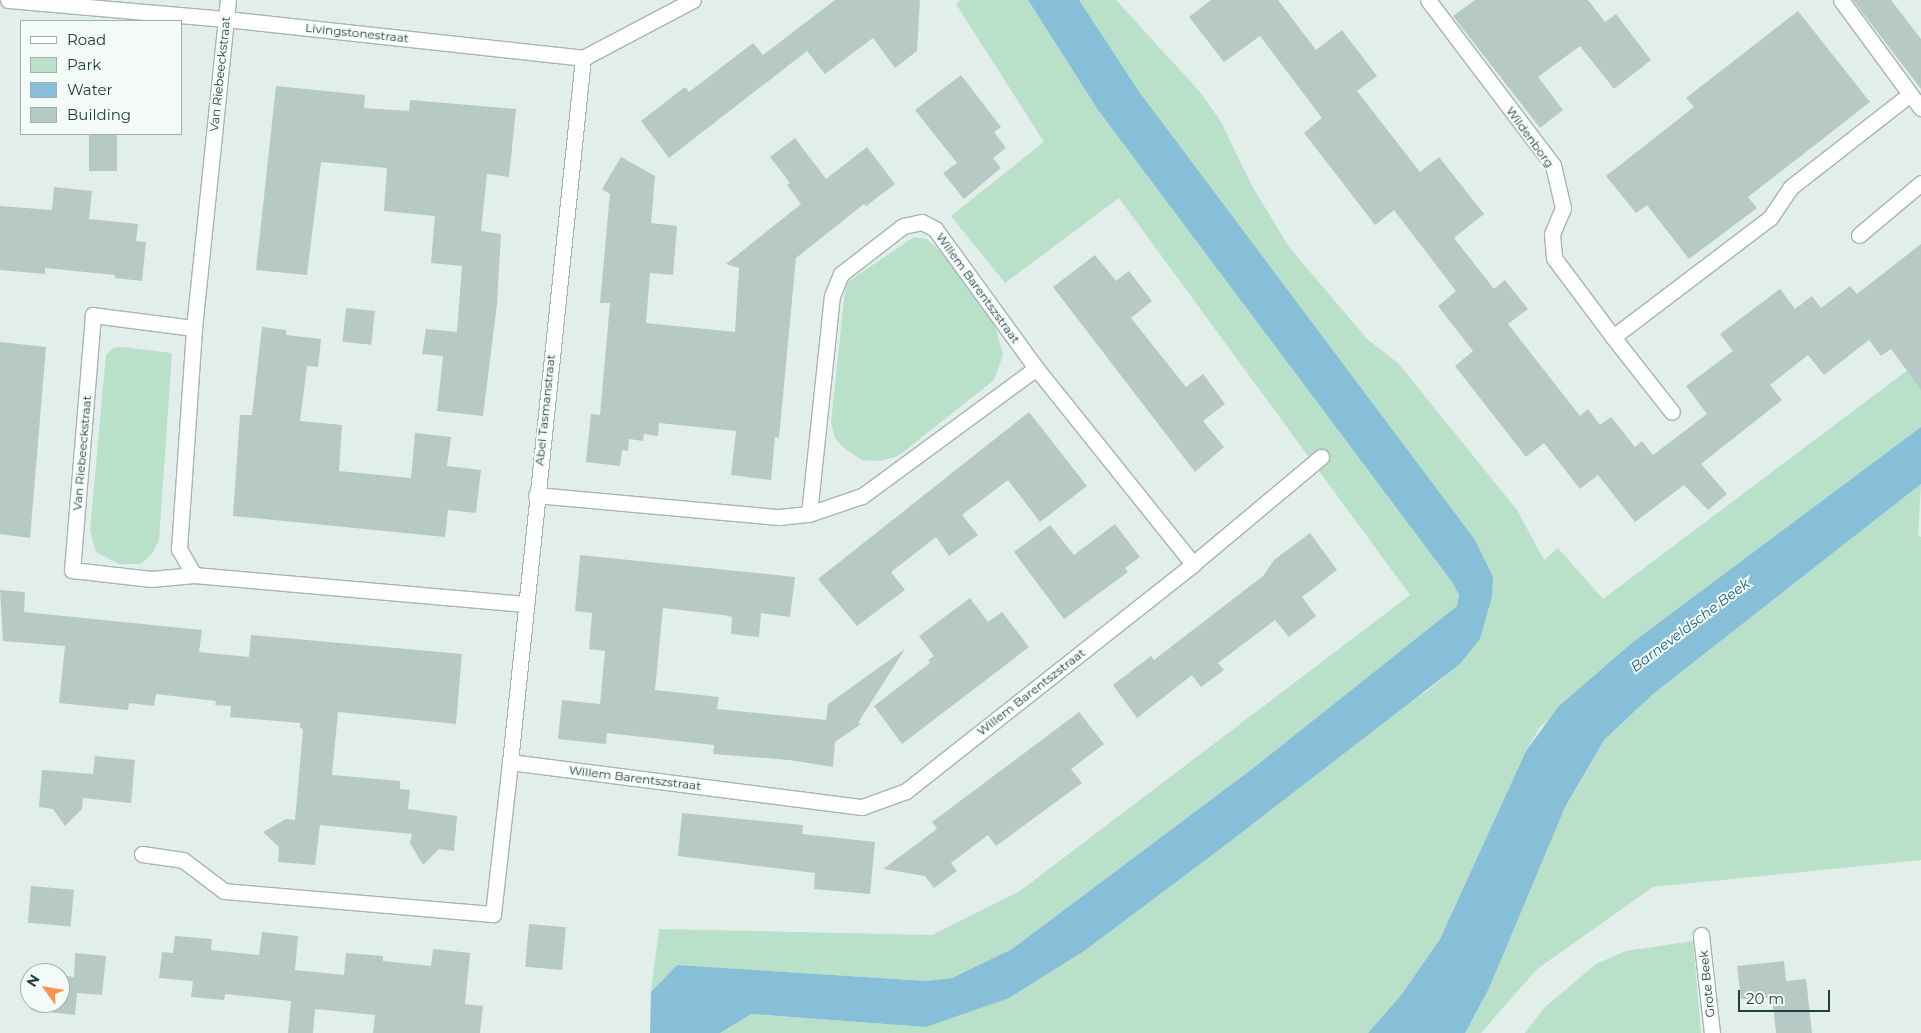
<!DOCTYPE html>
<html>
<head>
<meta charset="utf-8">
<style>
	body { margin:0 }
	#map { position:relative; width:1921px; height:1033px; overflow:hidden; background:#e2eeea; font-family:Montserrat,sans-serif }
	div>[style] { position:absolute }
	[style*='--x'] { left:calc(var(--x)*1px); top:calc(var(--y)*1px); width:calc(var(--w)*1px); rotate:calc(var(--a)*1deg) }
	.green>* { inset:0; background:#b9e0c9 }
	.water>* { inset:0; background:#86bfd7 }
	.building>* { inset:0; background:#b7c9c4; transform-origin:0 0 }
	.roads { filter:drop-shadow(1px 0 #a4b6b2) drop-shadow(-1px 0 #a4b6b2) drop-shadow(0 1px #a4b6b2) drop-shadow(0 -1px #a4b6b2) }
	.minor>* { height:15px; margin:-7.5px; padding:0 7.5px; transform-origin:7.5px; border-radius:7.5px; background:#fff }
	span { translate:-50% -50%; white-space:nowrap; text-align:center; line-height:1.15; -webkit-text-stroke:4px #f3faf7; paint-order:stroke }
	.street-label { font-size:12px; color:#20403c }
	.water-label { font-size:14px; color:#156182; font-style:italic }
	.legend { position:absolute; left:20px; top:20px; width:162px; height:115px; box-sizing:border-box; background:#f3faf7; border:1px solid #9fb0ac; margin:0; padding:6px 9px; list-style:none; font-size:15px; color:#20403c }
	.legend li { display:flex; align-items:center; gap:10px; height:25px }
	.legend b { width:25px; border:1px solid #9fb0ac }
	.north { position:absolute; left:20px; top:963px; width:50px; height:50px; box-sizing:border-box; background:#f3faf7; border:1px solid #9fb0ac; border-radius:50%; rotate:302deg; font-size:14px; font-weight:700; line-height:20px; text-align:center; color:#20403c }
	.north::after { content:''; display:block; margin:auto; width:18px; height:22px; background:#fd9350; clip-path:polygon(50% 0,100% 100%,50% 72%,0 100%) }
	.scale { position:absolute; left:1738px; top:990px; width:92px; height:22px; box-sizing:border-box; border:2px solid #20403c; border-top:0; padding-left:6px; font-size:15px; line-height:18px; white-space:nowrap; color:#20403c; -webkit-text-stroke:4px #f3faf7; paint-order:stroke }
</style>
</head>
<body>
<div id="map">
	<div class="green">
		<div style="clip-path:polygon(961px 0,1028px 0,1098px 110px,1452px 582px,1459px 595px,1457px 606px,1256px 766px,1012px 949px,952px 978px,927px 981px,677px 965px,651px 992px,659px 929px,932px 935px,1020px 891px,1410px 595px,1119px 198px,1005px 283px,951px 216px,1044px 142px,956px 4px)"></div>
		<div style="clip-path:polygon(1079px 0,1116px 0,1200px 92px,1220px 120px,1252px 186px,1289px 247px,1367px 339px,1398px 363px,1517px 510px,1544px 560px,1558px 548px,1603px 599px,1921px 360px,1921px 427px,1633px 642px,1540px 727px,1526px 751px,1440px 939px,1402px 994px,1368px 1033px,720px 1033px,750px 1014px,926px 1027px,1427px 691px,1460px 664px,1480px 639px,1492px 597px,1493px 577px,1485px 561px,1140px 93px)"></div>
		<div style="clip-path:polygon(914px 237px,927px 239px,942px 253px,995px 326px,1003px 355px,994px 380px,898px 456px,881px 461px,862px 460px,844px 448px,835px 438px,831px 423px,845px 290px,849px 281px)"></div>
		<div style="clip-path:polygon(122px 347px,172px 353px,159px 540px,152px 554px,141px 564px,119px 564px,96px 552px,90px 531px,106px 355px,113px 348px)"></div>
		<div style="clip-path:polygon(1921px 484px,1918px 536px,1921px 537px,1921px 860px,1653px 887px,1537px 969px,1481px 1033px,1465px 1033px,1565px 807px,1604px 740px,1653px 694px)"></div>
		<div style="clip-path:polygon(1693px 941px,1701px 1033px,1525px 1033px,1544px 1008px,1596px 964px,1626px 951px)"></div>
	</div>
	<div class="water">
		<div style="clip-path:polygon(1028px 0,1079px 0,1140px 93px,1475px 540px,1493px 577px,1492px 597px,1480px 639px,1460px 664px,1224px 846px,1084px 951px,1009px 998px,926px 1027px,751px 1014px,720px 1033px,650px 1033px,651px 992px,677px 965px,927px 981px,952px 978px,1012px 949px,1256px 766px,1457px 606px,1459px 595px,1452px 582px,1098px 110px)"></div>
		<div style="clip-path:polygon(1921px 427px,1921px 484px,1653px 694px,1604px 740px,1565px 807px,1489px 988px,1465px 1033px,1368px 1033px,1402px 994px,1440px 939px,1526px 751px,1558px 707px,1633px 642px)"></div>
	</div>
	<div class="building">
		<div style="clip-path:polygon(835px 0,920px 0,917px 51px,895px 68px,873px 38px,825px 74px,807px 51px,669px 158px,641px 121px,685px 87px,689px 92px,753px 43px,763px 55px)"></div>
		<div style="clip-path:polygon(1211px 0,1278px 0,1316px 50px,1342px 30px,1377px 76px,1357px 91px,1420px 172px,1439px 157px,1484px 214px,1454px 238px,1494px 289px,1505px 280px,1528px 309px,1508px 324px,1580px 416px,1588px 409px,1600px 425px,1611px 417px,1635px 447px,1642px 441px,1653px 455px,1707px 414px,1686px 386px,1733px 351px,1720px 334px,1780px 289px,1795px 309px,1812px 296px,1821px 308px,1850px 286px,1857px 294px,1921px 244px,1921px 390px,1891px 349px,1881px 356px,1869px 340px,1824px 375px,1808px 355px,1770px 385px,1782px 400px,1701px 464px,1727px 494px,1708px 510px,1684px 485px,1635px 522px,1598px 475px,1580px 489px,1544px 443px,1526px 457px,1455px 366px,1473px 351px,1438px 306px,1456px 291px,1394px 210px,1375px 225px,1339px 178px,1304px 133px,1322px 118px,1260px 36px,1224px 62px,1189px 17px)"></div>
		<div style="clip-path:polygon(1475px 0,1588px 0,1605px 22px,1616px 14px,1651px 60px,1614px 89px,1580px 46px,1538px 77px,1563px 110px,1540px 128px,1453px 16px)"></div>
		<div style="clip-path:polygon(1853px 0,1891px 0,1921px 39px,1921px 89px)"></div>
		<div style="clip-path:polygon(1798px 11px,1870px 102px,1748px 197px,1757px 208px,1689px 259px,1647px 205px,1636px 213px,1606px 176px,1694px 107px,1686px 98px)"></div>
		<div style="clip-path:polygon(961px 75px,1001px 127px,994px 132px,1006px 148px,993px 158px,1001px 168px,964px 199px,943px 173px,957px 163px,915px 110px)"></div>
		<div style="clip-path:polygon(276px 86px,365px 95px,364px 108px,409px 111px,410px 100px,516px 109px,509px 177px,487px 174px,481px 231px,501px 234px,497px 304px,483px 416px,437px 411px,443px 356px,422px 354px,426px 329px,457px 332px,462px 266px,431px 263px,435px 216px,384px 211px,387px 168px,321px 162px,307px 275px,256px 270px)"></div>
		<div style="left:89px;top:134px;width:28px;height:37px"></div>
		<div style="clip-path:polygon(795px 138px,826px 179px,867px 147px,895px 184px,866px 206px,864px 204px,796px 258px,779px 438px,775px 437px,771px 480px,731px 475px,736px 431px,659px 423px,658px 436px,644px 434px,643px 441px,629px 439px,628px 451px,622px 450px,620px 466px,586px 462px,591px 414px,600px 415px,610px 303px,600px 303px,610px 194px,602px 189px,621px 157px,655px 176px,651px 223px,677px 226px,673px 275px,650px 273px,646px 323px,735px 332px,739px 268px,726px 264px,801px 204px,787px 185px,790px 183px,770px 157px)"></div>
		<div style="clip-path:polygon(54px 187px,92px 191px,89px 219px,138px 224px,136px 241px,146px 242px,142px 281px,115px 278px,115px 275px,45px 268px,45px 274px,0 270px,0 206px,52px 210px)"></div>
		<div style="clip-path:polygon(1095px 255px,1116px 281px,1129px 271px,1152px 301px,1131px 318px,1186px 387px,1203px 374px,1225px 404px,1203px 421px,1224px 447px,1195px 472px,1053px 287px)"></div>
		<div style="left:346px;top:308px;width:29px;height:34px;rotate:6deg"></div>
		<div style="clip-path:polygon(262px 327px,286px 330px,286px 335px,321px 339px,318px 367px,307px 366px,300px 421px,342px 425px,339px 471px,411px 478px,415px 433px,451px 437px,447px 466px,481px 470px,476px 513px,448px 510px,445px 537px,233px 516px,240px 415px,252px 415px)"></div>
		<div style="clip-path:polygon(0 342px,46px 347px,30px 538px,0 534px)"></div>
		<div style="clip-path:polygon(1029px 412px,1087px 486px,1040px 522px,1008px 480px,962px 515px,978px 535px,949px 556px,936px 537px,891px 572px,905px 590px,857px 626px,818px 579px)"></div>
		<div style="clip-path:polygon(1115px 524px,1140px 557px,1125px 568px,1128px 572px,1064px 619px,1014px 552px,1050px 525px,1074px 555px)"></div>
		<div style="clip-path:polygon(1310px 533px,1337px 570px,1302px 597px,1316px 616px,1289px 637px,1275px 620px,1218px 663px,1224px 670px,1201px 687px,1192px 675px,1137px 718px,1113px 685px,1151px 656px,1154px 660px,1263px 576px,1274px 560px)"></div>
		<div style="clip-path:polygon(580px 555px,795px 577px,790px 617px,761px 613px,759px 637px,731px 634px,732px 617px,724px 615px,663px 608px,655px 690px,719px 697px,717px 709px,826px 720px,828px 704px,905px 649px,858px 723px,861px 724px,835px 742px,833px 767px,789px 760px,713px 754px,714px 745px,607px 733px,606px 744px,558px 739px,562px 700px,600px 704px,605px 651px,589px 649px,592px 613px,575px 611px)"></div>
		<div style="clip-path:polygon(0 590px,25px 592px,24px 612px,202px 630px,199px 652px,249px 657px,251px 635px,462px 654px,456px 724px,338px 712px,332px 775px,400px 781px,400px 789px,410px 790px,408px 809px,457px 816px,454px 851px,439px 849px,423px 865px,410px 843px,412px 834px,320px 825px,315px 865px,278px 862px,279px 847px,263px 832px,286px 819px,295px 820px,303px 729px,300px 728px,300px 723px,230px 717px,231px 706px,215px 705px,216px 701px,156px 694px,154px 706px,129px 703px,128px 710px,59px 703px,65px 646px,3px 641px)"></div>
		<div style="clip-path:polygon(970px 598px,988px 622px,1002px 612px,1029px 647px,902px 744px,874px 706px,930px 663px,928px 660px,934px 656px,919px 636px)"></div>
		<div style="clip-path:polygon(1079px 712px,1104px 744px,1071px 769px,1082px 783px,996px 846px,988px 835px,951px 863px,957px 871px,934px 888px,925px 876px,883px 869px,937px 829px,932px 822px)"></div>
		<div style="clip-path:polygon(95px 756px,135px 760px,131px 803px,83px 798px,82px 809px,65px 826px,53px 809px,39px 807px,42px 770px,93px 774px)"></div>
		<div style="clip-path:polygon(682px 813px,803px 825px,802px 834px,875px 842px,870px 894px,814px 889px,815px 873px,678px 856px)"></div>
		<div style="left:31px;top:886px;width:43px;height:37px;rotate:5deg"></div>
		<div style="left:529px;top:924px;width:37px;height:43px;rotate:5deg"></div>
		<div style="clip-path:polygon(262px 932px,298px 936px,295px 970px,344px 975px,346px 953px,383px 956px,383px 961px,431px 966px,433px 949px,470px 953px,465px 1004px,483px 1006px,480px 1033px,373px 1033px,375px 1015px,315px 1009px,313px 1033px,288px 1033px,291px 1001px,225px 994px,224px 1000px,191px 997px,193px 981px,159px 978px,162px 952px,173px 953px,175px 936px,212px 939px,211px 950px,259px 955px)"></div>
		<div style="clip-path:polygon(75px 953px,106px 956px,102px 995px,77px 993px,75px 1015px,31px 1010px,32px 1003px,60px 1003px,60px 975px,74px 977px)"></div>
		<div style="clip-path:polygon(1784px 961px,1786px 981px,1806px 979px,1812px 1033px,1776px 1033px,1772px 998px,1741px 999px,1737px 966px)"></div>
	</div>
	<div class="roads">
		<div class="minor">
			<div style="--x:8;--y:0;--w:219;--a:5"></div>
			<div style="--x:226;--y:19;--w:359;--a:6.2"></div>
			<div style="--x:583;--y:58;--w:124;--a:-27.8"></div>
			<div style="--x:1428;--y:0;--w:207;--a:52.9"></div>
			<div style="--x:1553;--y:165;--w:44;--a:76.9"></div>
			<div style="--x:1563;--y:208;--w:28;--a:113"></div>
			<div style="--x:1552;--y:234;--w:24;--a:85"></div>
			<div style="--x:1554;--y:258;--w:99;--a:53.2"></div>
			<div style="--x:1613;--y:337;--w:197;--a:-37.2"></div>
			<div style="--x:1770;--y:218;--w:37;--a:-56"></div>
			<div style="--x:1791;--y:187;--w:151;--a:-38"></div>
			<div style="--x:1910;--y:94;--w:18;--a:52"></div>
			<div style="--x:1841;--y:0;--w:117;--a:53.7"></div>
			<div style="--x:1859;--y:235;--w:81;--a:-40"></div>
			<div style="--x:194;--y:328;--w:102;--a:-172.7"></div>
			<div style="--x:93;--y:315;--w:256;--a:94.7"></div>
			<div style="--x:72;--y:570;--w:80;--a:6.5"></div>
			<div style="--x:151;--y:579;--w:43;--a:-5.3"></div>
			<div style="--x:194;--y:575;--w:332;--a:5"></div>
			<div style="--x:1613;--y:337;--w:95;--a:51.8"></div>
			<div style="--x:536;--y:495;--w:244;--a:5.2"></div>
			<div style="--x:779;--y:517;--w:30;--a:-6"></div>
			<div style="--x:809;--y:514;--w:56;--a:-18.8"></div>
			<div style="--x:862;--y:496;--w:216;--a:-36.3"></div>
			<div style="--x:809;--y:514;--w:219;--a:-84"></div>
			<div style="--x:832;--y:296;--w:24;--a:-68"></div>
			<div style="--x:841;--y:274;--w:78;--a:-37.7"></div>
			<div style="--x:903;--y:226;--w:19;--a:-12"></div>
			<div style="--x:922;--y:222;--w:15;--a:28"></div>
			<div style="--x:935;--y:229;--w:172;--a:54"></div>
			<div style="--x:1036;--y:368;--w:251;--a:51.3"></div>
			<div style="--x:194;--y:575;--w:30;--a:-120"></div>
			<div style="--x:179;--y:549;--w:222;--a:-86.1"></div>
			<div style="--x:194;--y:328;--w:330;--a:-84.1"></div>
			<div style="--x:510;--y:762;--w:708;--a:-84.08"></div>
			<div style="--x:142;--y:854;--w:41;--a:8.3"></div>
			<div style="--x:183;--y:860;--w:51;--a:37.1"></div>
			<div style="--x:224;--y:891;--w:270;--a:4.9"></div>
			<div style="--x:493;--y:914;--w:153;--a:-83.6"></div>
			<div style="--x:510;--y:762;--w:355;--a:7.3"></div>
			<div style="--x:862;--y:807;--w:47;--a:-20"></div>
			<div style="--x:906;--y:791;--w:366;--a:-38.3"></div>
			<div style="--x:1193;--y:564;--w:167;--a:-39.9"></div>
			<div style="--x:1701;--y:935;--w:99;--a:83.6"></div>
		</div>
	</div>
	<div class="street-label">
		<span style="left:357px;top:33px;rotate:6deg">Livingstonestraat</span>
		<span style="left:220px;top:74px;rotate:-84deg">Van Riebeeckstraat</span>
		<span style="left:1530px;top:137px;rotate:54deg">Wildenborg</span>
		<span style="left:978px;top:288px;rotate:54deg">Willem Barentszstraat</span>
		<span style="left:545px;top:410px;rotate:-84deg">Abel Tasmanstraat</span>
		<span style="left:82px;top:453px;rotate:-85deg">Van Riebeeckstraat</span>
		<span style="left:1031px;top:692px;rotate:-38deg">Willem Barentszstraat</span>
		<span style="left:635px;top:778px;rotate:7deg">Willem Barentszstraat</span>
		<span style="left:1707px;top:984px;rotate:-96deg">Grote Beek</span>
	</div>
	<div class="water-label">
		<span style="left:1690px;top:625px;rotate:-37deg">Barneveldsche Beek</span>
	</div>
	<ul class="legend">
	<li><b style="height:6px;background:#fff"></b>Road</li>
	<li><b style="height:14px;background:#b9e0c9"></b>Park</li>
	<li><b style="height:14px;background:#86bfd7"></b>Water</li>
	<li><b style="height:14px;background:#b7c9c4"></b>Building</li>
	</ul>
	<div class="north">N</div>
	<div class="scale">20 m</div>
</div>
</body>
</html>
